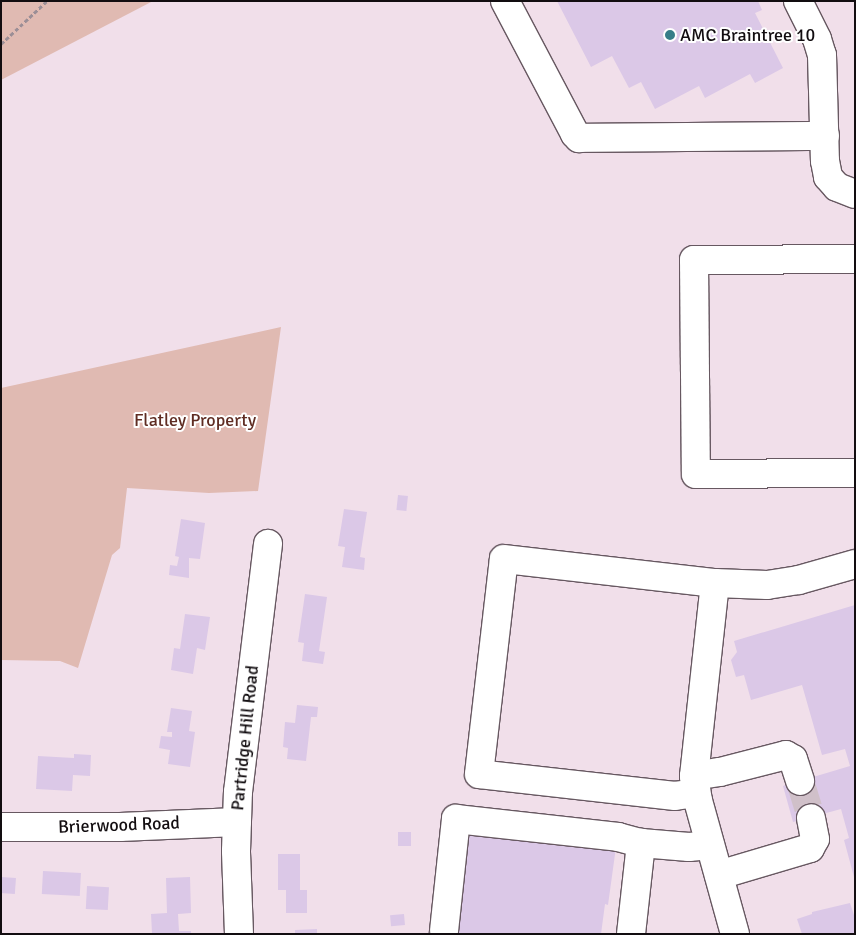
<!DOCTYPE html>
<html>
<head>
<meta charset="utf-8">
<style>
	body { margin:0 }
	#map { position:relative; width:856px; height:935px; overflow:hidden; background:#f1dfea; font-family:Signika,sans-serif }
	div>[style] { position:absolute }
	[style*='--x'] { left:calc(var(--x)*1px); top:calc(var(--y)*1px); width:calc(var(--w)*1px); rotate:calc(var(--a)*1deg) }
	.green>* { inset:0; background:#e0bab2 }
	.building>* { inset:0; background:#dbc8e7; transform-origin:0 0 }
	.minor-tunnel>* { height:28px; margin-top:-14px; transform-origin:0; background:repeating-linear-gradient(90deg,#d0c0c9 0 28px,transparent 0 42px) }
	.path>* { height:3px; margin-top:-1.5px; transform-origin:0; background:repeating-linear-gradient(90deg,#9b8e96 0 4px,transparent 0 6.5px) }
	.roads { filter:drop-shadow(1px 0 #675861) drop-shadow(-1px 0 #675861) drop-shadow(0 1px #675861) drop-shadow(0 -1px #675861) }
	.minor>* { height:28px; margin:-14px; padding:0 14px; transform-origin:14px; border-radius:14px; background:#fff }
	.dots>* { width:14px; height:14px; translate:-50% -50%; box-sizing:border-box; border:2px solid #fff; border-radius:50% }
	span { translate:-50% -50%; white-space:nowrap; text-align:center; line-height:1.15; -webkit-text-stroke:4px #fff; paint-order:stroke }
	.poi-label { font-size:18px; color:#120d10 }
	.left { translate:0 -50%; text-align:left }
	.park-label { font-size:18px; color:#5f2c22 }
	.street-label { font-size:18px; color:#120d10 }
	.frame { position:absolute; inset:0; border:2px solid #120d10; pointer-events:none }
</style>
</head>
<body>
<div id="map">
	<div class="green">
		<div style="clip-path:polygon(1px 1px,153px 1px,1px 80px)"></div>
		<div style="clip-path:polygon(281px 327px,258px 491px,209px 493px,127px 488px,120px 548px,112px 555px,78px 668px,60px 661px,1px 660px,1px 388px)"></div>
	</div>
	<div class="building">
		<div style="clip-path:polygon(557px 1px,758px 1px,762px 10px,755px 13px,783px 68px,755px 83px,750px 74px,705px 98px,699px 86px,655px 109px,641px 82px,629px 88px,612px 56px,591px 67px)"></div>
		<div style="left:398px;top:495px;width:10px;height:15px;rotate:6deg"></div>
		<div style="clip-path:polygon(344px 509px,367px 512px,360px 557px,365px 558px,364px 570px,342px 567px,345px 547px,338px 546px)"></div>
		<div style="clip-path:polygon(181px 519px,205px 523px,200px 559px,189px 558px,189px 578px,169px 575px,170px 565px,177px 566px,179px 557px,175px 556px)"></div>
		<div style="clip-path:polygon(305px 594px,327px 597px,319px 651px,325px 652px,323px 664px,302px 661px,304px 643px,298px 642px)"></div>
		<div style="clip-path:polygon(855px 605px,855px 877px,854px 877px,844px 840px,849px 838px,841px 809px,793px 822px,783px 786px,850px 766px,845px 749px,822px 755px,802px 685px,751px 700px,744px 675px,736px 677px,731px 660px,737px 652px,734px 641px)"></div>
		<div style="clip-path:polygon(185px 614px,210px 617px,205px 650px,197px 648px,193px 674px,171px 670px,174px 648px,180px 649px)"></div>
		<div style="clip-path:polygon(297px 705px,318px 707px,317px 717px,311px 717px,306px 761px,287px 759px,288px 748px,283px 747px,285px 722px,295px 723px)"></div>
		<div style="clip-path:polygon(171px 708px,192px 711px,189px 731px,195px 732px,190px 767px,168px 764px,170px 750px,159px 748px,161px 736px,172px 737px,172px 732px,167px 732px)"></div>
		<div style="clip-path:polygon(74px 754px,91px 755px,90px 776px,73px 775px,72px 791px,36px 789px,38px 756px,74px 758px)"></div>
		<div style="clip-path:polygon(469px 830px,616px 847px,608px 905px,605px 904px,601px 934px,457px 934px)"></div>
		<div style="left:398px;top:832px;width:13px;height:14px"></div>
		<div style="clip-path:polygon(278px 854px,300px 854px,300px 890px,307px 890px,307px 913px,286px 913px,286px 890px,278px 890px)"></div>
		<div style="left:43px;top:871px;width:38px;height:23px;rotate:3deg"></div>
		<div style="left:1px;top:877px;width:15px;height:16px;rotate:4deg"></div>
		<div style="clip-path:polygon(190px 877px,191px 913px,178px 914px,179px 931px,191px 931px,191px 934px,152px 933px,151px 914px,167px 913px,166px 878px)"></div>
		<div style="left:87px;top:886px;width:22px;height:23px;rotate:3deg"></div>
		<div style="clip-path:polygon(850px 903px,855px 918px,855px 934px,802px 934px,797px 919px,812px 914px,812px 912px)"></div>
		<div style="left:404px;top:914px;width:11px;height:14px;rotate:85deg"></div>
		<div style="clip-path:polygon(317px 929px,317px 934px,295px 934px,295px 930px)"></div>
	</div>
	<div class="minor-tunnel">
		<div style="--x:800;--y:781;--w:39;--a:73"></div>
	</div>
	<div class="path">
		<div style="--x:1;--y:44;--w:63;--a:-43.1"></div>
	</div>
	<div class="roads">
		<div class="minor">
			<div style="--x:505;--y:1;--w:150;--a:62.2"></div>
			<div style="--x:575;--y:134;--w:6;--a:45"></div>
			<div style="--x:579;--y:138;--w:246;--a:-0.5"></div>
			<div style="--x:798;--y:1;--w:42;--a:63.4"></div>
			<div style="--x:817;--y:39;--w:17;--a:73"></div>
			<div style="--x:822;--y:55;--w:106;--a:88.4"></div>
			<div style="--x:825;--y:161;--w:16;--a:79"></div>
			<div style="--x:828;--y:177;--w:13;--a:48"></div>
			<div style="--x:837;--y:187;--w:19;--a:21"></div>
			<div style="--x:855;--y:259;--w:161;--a:179.6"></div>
			<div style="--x:694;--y:260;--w:214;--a:89.5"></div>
			<div style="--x:696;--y:474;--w:159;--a:-0.4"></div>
			<div style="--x:694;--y:776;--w:26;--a:-9"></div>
			<div style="--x:720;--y:772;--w:68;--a:-14.4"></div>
			<div style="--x:786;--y:755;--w:8;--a:30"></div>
			<div style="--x:793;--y:759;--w:23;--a:72"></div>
			<div style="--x:696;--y:793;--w:21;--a:172"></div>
			<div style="--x:675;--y:796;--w:197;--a:-173.6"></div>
			<div style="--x:479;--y:774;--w:216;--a:-83.4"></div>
			<div style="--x:504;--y:559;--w:212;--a:6.5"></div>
			<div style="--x:1;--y:827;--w:119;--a:0"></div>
			<div style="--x:120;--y:827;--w:117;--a:-2.4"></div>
			<div style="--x:719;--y:875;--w:95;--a:-16.5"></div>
			<div style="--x:810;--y:848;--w:10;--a:-61"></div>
			<div style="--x:815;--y:839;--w:21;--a:-101"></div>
			<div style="--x:444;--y:931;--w:113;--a:-83.9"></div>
			<div style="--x:456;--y:819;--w:163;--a:6.3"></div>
			<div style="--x:618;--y:837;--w:24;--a:15"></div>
			<div style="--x:239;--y:934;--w:83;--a:-92.1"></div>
			<div style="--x:236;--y:851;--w:59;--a:-88.1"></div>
			<div style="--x:238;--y:792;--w:250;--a:-83.1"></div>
			<div style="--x:631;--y:934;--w:92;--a:-83.7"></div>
			<div style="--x:641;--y:843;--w:48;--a:4.8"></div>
			<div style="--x:689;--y:847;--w:21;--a:-5"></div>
			<div style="--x:735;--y:934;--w:138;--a:-105.5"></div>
			<div style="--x:698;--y:801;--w:25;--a:-99"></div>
			<div style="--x:694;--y:776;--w:194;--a:-83.8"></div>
			<div style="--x:715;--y:583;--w:52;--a:2.2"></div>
			<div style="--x:767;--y:585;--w:32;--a:-9"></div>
			<div style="--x:799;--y:580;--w:58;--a:-15.9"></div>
		</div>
	</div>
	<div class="dots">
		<div style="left:670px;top:35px;background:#367d88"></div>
	</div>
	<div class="poi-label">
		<span class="left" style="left:680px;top:35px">AMC Braintree 10</span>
	</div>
	<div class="park-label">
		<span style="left:195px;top:420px">Flatley Property</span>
	</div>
	<div class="street-label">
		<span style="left:245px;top:738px;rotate:-84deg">Partridge Hill Road</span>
		<span style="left:119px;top:825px;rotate:-2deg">Brierwood Road</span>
	</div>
	<div class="frame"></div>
</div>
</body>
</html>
